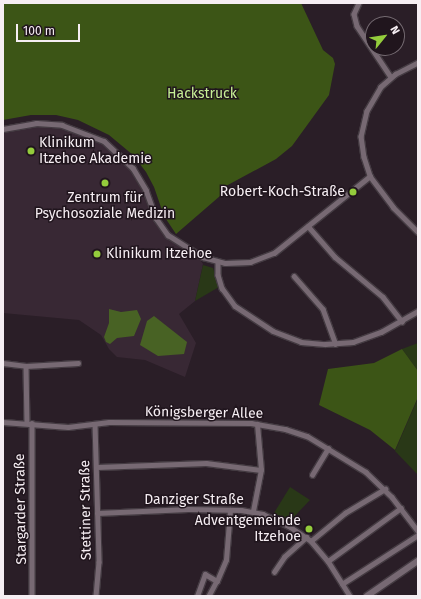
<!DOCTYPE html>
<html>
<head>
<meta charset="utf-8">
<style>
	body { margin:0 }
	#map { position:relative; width:421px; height:599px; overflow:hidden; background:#2a1e27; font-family:"Fira Sans",sans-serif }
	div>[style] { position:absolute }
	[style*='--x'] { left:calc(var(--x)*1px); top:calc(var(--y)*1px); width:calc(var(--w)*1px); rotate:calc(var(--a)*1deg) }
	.built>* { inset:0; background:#382834 }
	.green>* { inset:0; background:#293817 }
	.forest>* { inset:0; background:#3c5516 }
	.water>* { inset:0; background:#486224 }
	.roads { filter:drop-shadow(1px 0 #443b42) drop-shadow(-1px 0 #443b42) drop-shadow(0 1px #443b42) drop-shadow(0 -1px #443b42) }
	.minor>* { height:4.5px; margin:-2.25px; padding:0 2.25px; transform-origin:2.25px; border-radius:2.25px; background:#776973 }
	.tertiary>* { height:5.5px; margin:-2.75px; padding:0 2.75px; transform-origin:2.75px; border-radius:2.75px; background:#776973 }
	.dots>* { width:11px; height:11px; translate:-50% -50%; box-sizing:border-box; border:2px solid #20151d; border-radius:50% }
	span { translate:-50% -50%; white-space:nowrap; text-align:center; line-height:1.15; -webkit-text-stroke:3px #20151d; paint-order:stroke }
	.park-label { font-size:14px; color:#c7f096 }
	.poi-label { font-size:14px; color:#f6eef3 }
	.left { translate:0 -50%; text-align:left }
	.right { translate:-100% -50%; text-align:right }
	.street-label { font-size:14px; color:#f6eef3 }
	.frame { position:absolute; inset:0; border:4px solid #f6eef3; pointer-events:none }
	.north { position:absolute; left:365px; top:16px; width:40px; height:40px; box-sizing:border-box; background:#20151d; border:1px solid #766c73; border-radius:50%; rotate:60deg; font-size:11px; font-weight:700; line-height:16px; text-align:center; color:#f6eef3 }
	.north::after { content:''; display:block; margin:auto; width:14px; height:18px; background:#94cc3c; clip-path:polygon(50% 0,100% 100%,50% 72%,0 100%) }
	.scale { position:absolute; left:16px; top:24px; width:64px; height:18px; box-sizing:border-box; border:2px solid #f6eef3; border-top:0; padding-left:5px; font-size:12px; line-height:14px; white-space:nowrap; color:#f6eef3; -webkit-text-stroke:3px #20151d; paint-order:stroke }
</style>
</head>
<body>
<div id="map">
	<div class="built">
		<div style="clip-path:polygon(36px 125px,74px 130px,108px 146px,128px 164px,141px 183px,157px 226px,167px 238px,199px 258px,203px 264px,195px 301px,179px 314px,196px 343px,185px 377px,145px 360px,117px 357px,109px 349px,101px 335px,79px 320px,3px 313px,3px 131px)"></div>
	</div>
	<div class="green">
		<div style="clip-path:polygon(203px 265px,213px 268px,219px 287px,195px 301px)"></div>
		<div style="clip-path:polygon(418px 343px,418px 371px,402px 349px)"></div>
		<div style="clip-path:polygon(418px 398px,418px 475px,395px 451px)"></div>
		<div style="clip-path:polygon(290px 487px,310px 500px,290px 521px,274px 513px)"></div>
	</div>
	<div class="forest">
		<div style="clip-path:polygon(3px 3px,301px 3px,323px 50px,333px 58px,335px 64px,329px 95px,292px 146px,276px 159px,226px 186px,220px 196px,176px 234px,164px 216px,154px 187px,146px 172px,133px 155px,109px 135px,78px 120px,56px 115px,31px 115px,3px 120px)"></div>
		<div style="clip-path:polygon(402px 349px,418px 371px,418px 397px,395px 450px,370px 430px,319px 405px,328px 369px,374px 363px)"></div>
	</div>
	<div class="water">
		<div style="clip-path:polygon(109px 309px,121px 312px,137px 310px,141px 319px,134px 336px,117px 338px,110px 344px,106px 342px,104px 337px,109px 323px)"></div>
		<div style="clip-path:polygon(154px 316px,187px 342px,184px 354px,158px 356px,140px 345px,147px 321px)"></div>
	</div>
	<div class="roads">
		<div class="minor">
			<div style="--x:359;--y:3;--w:12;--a:114"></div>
			<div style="--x:354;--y:14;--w:12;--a:76"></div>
			<div style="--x:357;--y:26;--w:61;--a:56.3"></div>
			<div style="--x:418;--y:63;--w:25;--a:153"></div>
			<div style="--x:396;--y:74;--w:20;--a:139"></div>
			<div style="--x:381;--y:87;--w:28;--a:120"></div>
			<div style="--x:367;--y:111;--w:26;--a:103"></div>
			<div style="--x:361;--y:136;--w:21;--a:82"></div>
			<div style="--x:364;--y:157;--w:20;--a:72"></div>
			<div style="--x:370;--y:176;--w:39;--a:53"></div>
			<div style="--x:393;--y:207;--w:35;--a:45"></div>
			<div style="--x:3;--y:129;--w:34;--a:-10"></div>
			<div style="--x:36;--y:123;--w:26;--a:4"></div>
			<div style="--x:62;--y:125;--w:45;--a:20.9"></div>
			<div style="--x:104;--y:141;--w:40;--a:43"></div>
			<div style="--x:133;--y:168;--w:26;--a:59"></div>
			<div style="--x:146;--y:190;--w:30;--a:70"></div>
			<div style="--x:156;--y:218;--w:21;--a:55"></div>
			<div style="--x:168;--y:235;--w:41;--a:32.2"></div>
			<div style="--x:203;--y:257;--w:23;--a:15"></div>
			<div style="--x:225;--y:263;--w:25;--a:-2"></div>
			<div style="--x:250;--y:262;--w:26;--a:-21"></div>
			<div style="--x:274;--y:253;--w:123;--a:-38.7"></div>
			<div style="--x:308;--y:226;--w:41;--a:48.9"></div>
			<div style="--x:335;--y:257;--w:62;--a:39.8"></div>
			<div style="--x:383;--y:297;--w:31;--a:52"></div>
			<div style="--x:218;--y:262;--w:13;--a:90"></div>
			<div style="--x:218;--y:275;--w:14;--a:73"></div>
			<div style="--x:222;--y:288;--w:22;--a:54"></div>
			<div style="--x:235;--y:306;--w:45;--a:33.3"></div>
			<div style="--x:273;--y:331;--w:30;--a:21"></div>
			<div style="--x:301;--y:342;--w:24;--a:5"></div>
			<div style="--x:325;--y:344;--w:28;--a:-4"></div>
			<div style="--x:353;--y:342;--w:30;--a:-20"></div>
			<div style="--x:381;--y:332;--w:43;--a:-29.6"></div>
			<div style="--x:294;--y:276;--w:44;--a:48.7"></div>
			<div style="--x:323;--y:309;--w:37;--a:70"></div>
			<div style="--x:3;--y:363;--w:23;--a:7"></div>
			<div style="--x:26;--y:366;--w:52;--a:-3.3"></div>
			<div style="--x:26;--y:366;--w:57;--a:89"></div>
			<div style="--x:3;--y:422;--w:65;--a:4.4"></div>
			<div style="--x:68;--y:427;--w:41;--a:-7"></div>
			<div style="--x:109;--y:422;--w:142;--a:0.4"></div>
			<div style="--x:251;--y:423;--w:35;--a:10"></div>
			<div style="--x:285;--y:429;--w:23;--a:18"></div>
			<div style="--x:307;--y:436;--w:69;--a:31.4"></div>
			<div style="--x:366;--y:472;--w:36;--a:44"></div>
			<div style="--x:392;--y:497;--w:43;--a:52.6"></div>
			<div style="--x:32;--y:423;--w:173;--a:90"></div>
			<div style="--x:95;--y:424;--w:138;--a:88.3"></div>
			<div style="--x:99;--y:562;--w:34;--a:95"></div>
			<div style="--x:97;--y:467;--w:109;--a:-2.1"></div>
			<div style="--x:206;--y:463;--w:55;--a:7.3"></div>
			<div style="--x:312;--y:475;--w:31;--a:-59"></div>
			<div style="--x:253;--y:511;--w:42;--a:-79"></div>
			<div style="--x:261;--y:470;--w:46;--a:-95"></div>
			<div style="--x:97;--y:513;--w:91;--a:-2.5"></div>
			<div style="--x:188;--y:509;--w:53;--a:1.1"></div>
			<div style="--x:241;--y:510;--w:22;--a:10"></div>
			<div style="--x:263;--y:514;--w:29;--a:25"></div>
			<div style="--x:289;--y:526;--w:27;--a:34"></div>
			<div style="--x:311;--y:541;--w:26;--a:50"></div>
			<div style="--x:328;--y:561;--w:41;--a:57.8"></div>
			<div style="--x:311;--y:541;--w:44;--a:-39.5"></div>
			<div style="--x:345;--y:513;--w:47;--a:-31"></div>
			<div style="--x:328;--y:561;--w:90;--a:-36"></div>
			<div style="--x:274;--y:572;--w:18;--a:-56"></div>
			<div style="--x:284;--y:557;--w:30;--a:-42"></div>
			<div style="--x:217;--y:581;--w:23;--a:-67"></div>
			<div style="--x:226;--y:560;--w:50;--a:-85.4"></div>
			<div style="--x:342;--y:584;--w:90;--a:-32.8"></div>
			<div style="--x:197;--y:596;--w:23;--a:-70"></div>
			<div style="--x:205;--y:574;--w:14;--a:30"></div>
			<div style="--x:217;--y:581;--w:17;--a:118"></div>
		</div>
		<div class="tertiary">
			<div style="--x:367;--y:596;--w:62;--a:-34.5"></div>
		</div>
	</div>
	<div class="dots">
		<div style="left:31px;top:151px;background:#94cc3c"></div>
		<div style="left:105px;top:183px;background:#94cc3c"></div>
		<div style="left:353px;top:192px;background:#94cc3c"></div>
		<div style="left:97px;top:254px;background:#94cc3c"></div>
		<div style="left:309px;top:529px;background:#94cc3c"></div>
	</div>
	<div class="park-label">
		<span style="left:202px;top:94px">Hackstruck</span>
	</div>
	<div class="poi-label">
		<span class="left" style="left:39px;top:151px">Klinikum<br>Itzehoe Akademie</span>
		<span class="right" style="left:345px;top:192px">Robert-Koch-Straße</span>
		<span style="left:105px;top:206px">Zentrum für<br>Psychosoziale Medizin</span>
		<span class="left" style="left:106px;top:254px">Klinikum Itzehoe</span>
		<span class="right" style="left:301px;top:529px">Adventgemeinde<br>Itzehoe</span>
	</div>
	<div class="street-label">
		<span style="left:204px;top:413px;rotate:1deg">Königsberger Allee</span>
		<span style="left:194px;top:500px">Danziger Straße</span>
		<span style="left:21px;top:509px;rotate:-91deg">Stargarder Straße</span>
		<span style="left:86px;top:510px;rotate:-91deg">Stettiner Straße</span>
	</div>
	<div class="frame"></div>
	<div class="north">N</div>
	<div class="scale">100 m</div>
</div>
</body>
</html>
